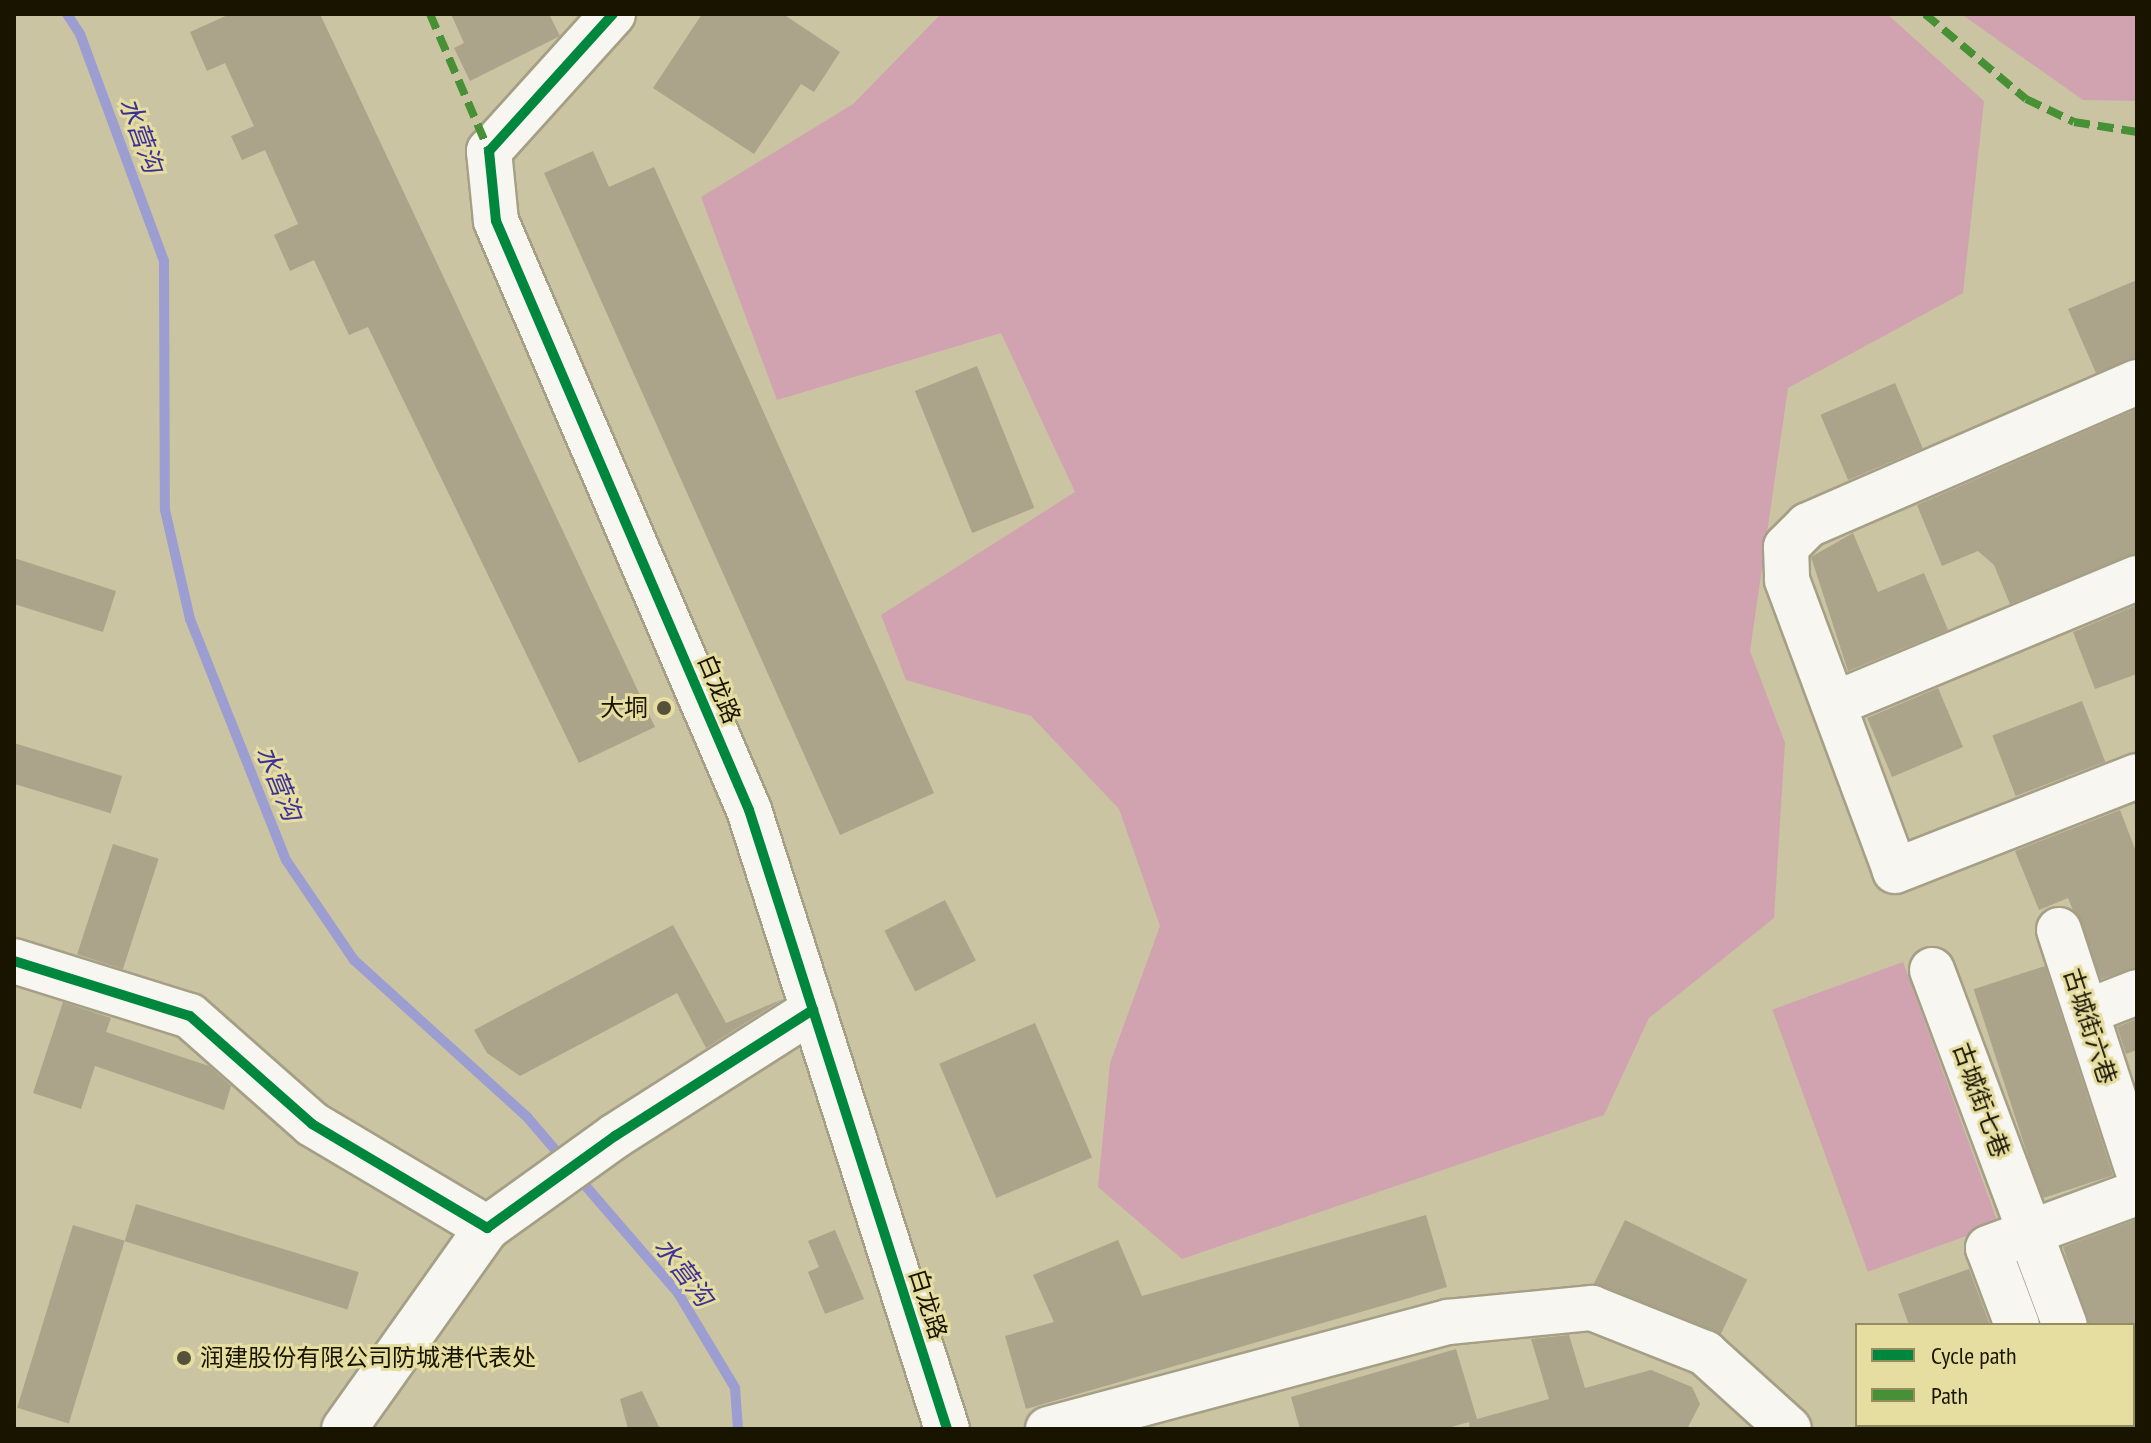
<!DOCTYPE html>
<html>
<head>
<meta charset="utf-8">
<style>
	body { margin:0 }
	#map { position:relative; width:2151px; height:1443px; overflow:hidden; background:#cac4a3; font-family:"PT Sans Narrow","Noto Sans SC",sans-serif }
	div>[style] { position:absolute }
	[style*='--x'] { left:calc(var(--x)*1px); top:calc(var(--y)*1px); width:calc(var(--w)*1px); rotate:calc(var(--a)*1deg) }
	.green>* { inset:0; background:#d1a3b0; transform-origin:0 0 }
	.stream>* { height:10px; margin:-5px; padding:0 5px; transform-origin:5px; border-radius:5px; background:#9c9dd1 }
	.building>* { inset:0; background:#aba38a; transform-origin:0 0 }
	.roads { filter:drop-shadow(2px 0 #a49f85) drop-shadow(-2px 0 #a49f85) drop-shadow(0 2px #a49f85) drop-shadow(0 -2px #a49f85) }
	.minor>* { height:44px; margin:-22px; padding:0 22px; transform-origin:22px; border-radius:22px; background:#f7f6f1 }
	.quiet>* { height:8px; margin-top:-4px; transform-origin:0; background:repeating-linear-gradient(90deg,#489035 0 16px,transparent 0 24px) }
	.cycleway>* { height:10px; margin:-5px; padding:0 5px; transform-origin:5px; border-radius:5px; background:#00873e }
	.dots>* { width:22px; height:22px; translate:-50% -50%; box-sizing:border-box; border:4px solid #e6dda0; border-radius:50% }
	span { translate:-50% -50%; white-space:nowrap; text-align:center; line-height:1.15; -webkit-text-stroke:6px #e6dda0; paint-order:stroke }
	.street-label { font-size:24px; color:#181400 }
	.poi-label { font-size:24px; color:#181400 }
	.right { translate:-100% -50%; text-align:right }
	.left { translate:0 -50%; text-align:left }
	.water-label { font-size:26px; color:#3c3197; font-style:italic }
	.frame { position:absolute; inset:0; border:16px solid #181400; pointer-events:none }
	.legend { position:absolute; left:1855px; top:1323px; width:280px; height:104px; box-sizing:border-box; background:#e6dda0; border:2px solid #948d60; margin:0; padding:10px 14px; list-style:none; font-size:24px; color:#181400 }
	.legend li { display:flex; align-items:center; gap:16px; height:40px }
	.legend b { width:40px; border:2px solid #948d60 }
</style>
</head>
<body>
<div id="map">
	<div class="green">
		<div style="clip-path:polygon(941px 14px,1887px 14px,1984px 101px,1963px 293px,1788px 388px,1750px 651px,1785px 743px,1774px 918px,1649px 1018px,1604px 1115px,1182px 1259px,1098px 1187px,1110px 1063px,1160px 926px,1119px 809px,1031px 716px,906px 680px,881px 615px,1075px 492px,1001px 333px,777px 400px,701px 197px,853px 104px)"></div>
		<div style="clip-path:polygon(1961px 14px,2137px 14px,2137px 101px,2083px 100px)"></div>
		<div style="left:1903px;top:962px;width:279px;height:139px;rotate:70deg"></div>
	</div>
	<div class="stream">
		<div style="--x:67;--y:14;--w:24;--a:57"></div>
		<div style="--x:80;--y:34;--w:242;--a:69.7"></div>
		<div style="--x:164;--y:261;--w:249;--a:89.8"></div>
		<div style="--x:165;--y:510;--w:112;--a:77.1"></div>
		<div style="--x:190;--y:619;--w:259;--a:68.3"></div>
		<div style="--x:286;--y:860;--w:121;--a:55.8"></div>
		<div style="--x:354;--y:960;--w:234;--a:42.2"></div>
		<div style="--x:527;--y:1117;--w:57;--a:49.3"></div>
		<div style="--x:577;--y:1176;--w:155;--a:49.2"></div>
		<div style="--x:678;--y:1293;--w:111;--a:59"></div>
		<div style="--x:735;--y:1388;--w:41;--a:85.8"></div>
	</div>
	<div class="building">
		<div style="clip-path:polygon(230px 14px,320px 14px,655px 727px,579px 763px,368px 327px,349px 335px,314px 260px,290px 271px,274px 235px,298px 224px,265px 150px,242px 160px,231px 136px,254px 126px,225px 63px,207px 71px,190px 32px)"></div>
		<div style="clip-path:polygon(451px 14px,549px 14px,560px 36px,470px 81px,454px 48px,464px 43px)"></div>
		<div style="clip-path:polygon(702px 14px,783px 14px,840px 52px,814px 92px,801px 84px,754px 154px,653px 88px)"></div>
		<div style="clip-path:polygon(593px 151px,609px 187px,654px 167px,934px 793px,840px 835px,544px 173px)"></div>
		<div style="clip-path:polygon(2137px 280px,2137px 357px,2096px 373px,2068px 309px)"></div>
		<div style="left:977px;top:366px;width:153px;height:67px;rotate:68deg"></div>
		<div style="left:1895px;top:383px;width:71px;height:81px;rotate:67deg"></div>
		<div style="clip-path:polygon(2137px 409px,2137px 554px,2010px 604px,1994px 565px,1978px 551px,1942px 566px,1917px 505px)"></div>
		<div style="clip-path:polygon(1853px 533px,1878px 592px,1924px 573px,1948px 630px,1848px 671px,1811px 557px)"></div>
		<div style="clip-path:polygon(14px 558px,116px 591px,103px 632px,14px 604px)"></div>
		<div style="clip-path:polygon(2137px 605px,2137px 674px,2095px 689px,2073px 632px)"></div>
		<div style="left:1938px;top:688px;width:64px;height:77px;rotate:67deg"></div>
		<div style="left:2082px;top:701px;width:65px;height:96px;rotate:69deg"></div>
		<div style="left:14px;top:743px;width:113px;height:39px;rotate:17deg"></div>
		<div style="clip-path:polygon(2120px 810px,2137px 854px,2137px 968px,2101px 979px,2068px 898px,2039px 910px,2015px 851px)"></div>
		<div style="left:113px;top:844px;width:48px;height:116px;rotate:18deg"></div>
		<div style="left:945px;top:900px;width:68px;height:68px;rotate:63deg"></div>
		<div style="clip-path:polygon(673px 925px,726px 1023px,783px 999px,706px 1048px,677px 993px,520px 1076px,487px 1053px,474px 1030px)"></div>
		<div style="left:2045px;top:966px;width:220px;height:75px;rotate:72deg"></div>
		<div style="clip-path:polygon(63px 1002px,111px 1018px,106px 1032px,209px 1066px,231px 1086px,224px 1110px,95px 1066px,81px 1109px,33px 1093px)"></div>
		<div style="clip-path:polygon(2137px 1019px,2137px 1050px,2126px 1054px,2117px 1027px)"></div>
		<div style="left:1035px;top:1023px;width:146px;height:104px;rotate:67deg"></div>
		<div style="left:136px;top:1204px;width:233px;height:39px;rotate:17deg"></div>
		<div style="clip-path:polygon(1426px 1215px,1447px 1287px,1026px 1409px,1005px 1336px,1054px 1322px,1033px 1275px,1118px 1240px,1142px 1296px)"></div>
		<div style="left:1625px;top:1220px;width:136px;height:71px;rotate:26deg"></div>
		<div style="clip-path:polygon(2135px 1220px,2137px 1325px,2089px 1325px,2063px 1247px)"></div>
		<div style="left:73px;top:1225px;width:54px;height:191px;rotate:17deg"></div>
		<div style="clip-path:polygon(835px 1230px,864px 1299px,825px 1314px,808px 1272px,819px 1267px,808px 1241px)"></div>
		<div style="clip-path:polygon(1969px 1269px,1990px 1325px,1909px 1325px,1898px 1294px)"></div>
		<div style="clip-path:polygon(1569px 1335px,1585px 1388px,1651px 1370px,1692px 1387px,1700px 1404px,1687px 1429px,1470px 1429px,1469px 1422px,1444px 1429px,1300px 1429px,1291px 1397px,1456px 1349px,1477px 1419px,1549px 1399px,1531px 1339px)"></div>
		<div style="clip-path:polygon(642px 1391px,660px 1429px,628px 1429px,620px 1399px)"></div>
	</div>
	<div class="roads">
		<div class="minor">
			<div style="--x:613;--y:14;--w:185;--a:132.1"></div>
			<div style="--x:489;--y:151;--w:70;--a:84.3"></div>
			<div style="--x:496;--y:221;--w:641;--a:66.75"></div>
			<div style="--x:749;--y:810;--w:650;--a:72.26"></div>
			<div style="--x:2137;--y:382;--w:359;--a:156.5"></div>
			<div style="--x:1808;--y:525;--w:31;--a:135"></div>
			<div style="--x:1786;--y:547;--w:33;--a:88"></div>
			<div style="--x:1787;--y:580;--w:310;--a:69.6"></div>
			<div style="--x:1895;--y:871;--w:260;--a:-21.4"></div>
			<div style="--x:1834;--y:704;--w:328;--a:-22.6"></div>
			<div style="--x:2059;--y:930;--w:250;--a:71.9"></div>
			<div style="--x:14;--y:961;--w:184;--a:17.4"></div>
			<div style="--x:190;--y:1016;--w:163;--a:41.5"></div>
			<div style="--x:312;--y:1124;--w:204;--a:30.7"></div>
			<div style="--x:487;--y:1228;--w:158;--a:-35.7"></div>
			<div style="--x:615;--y:1136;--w:235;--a:-32.5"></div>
			<div style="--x:1932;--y:970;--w:379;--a:69.5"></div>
			<div style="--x:2086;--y:1012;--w:55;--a:-21.4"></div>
			<div style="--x:2017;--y:1325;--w:82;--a:-110.6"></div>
			<div style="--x:1988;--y:1248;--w:159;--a:-20.3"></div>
			<div style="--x:2055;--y:1425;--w:4;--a:63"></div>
			<div style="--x:2102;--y:1425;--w:4;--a:63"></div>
			<div style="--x:344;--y:1429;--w:247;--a:-54.6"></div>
			<div style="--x:1048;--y:1429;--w:414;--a:-15"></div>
			<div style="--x:1448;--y:1322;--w:145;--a:-5.6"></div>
			<div style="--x:1592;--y:1308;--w:122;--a:21.7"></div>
			<div style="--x:1705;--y:1353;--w:113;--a:42.1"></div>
		</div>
	</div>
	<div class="quiet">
		<div style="--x:430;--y:14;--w:149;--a:66.7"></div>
		<div style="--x:1925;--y:14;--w:132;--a:40.1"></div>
		<div style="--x:2026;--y:99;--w:53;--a:25.6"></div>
		<div style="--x:2074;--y:122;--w:64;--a:9"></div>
	</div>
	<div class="cycleway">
		<div style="--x:613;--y:14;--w:185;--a:132.1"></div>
		<div style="--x:489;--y:151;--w:70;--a:84.3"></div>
		<div style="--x:496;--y:221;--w:641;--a:66.75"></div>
		<div style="--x:749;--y:810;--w:650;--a:72.26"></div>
		<div style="--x:14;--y:961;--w:184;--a:17.4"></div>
		<div style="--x:190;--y:1016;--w:163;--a:41.5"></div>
		<div style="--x:312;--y:1124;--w:204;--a:30.7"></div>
		<div style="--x:487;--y:1228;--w:158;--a:-35.7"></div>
		<div style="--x:615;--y:1136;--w:235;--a:-32.5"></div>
	</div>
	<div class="dots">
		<div style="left:664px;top:708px;background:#565239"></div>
		<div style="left:184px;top:1358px;background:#565239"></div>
	</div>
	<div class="street-label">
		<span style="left:719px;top:689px;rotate:67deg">白龙路</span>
		<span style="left:2090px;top:1026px;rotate:72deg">古城街六巷</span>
		<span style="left:1981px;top:1100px;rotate:70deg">古城街七巷</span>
		<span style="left:928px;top:1304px;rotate:72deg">白龙路</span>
	</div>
	<div class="poi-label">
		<span class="right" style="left:648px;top:708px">大垌</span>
		<span class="left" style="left:200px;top:1358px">润建股份有限公司防城港代表处</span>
	</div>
	<div class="water-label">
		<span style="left:141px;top:135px;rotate:70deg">水营沟</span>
		<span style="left:279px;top:783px;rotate:68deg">水营沟</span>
		<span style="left:684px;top:1272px;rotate:53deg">水营沟</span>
	</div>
	<div class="frame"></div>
	<ul class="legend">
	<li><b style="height:10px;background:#00873e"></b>Cycle path</li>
	<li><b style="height:10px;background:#489035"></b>Path</li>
	</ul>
</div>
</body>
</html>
